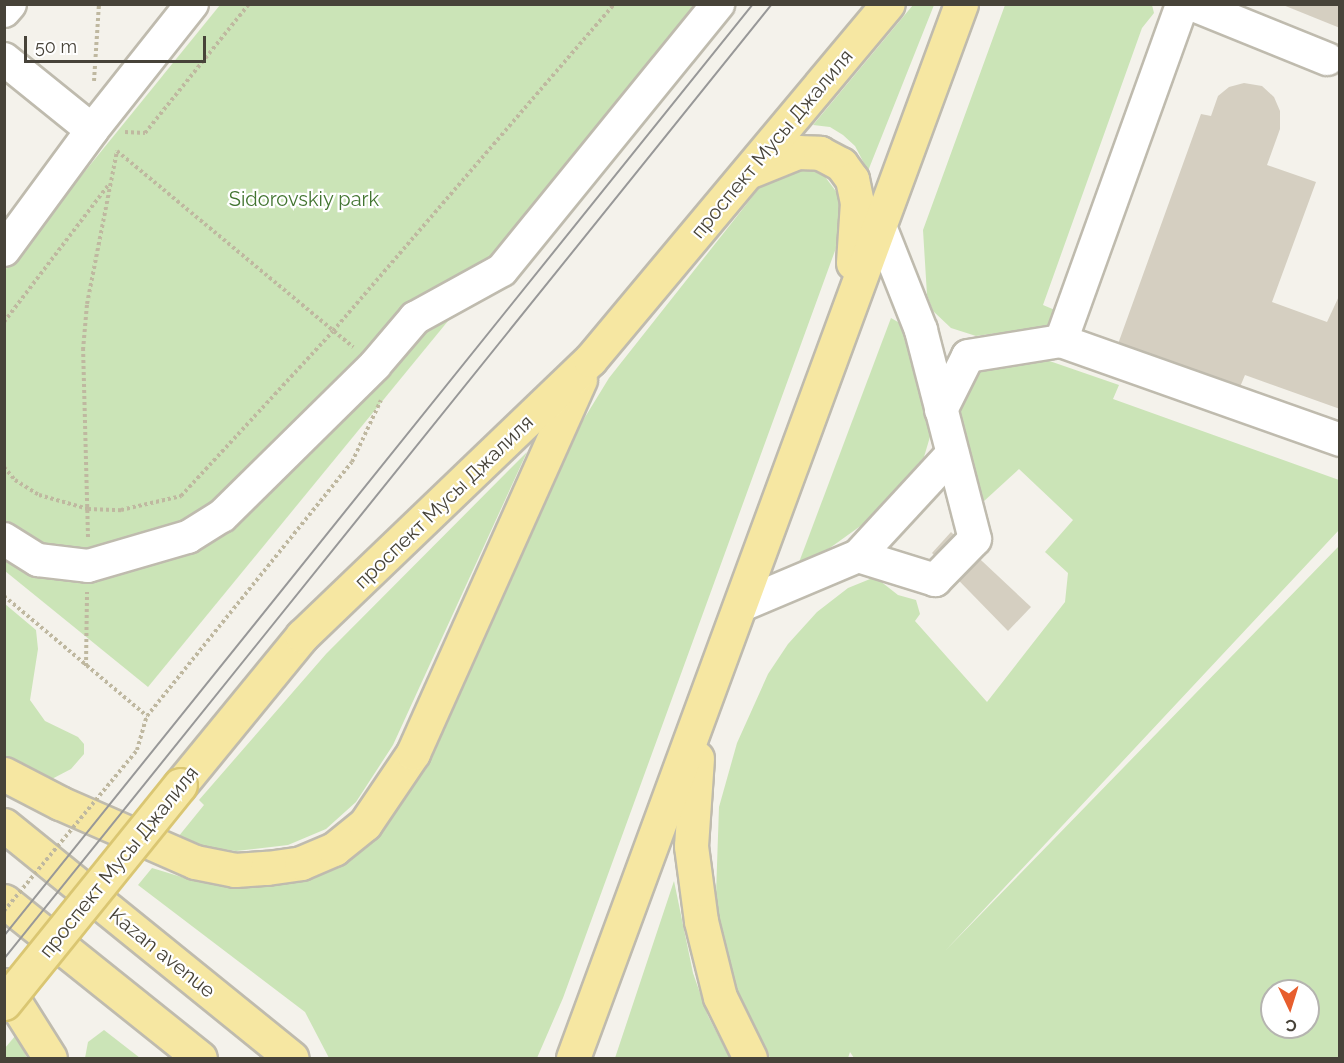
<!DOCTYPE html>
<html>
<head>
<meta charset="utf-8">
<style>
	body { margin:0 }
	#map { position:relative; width:1344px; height:1063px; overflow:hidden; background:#f4f2eb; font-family:Raleway,sans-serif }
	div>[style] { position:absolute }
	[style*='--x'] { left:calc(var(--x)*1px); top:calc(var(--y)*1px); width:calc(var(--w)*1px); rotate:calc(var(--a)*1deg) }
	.green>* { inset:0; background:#cbe4b7 }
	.building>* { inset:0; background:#d5cfc1 }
	.path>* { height:4px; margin-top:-2px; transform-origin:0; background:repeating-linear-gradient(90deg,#bfb8a0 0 3px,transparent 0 6px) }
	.roads { filter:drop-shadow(2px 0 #bfbbae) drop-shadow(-2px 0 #bfbbae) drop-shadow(0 2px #bfbbae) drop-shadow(0 -2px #bfbbae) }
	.minor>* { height:32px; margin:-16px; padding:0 16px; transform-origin:16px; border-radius:16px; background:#fff }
	.major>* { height:33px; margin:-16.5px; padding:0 16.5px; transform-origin:16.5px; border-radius:16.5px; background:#f6e7a2 }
	.tram>* { height:1.5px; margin:-0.75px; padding:0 0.75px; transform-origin:0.75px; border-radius:0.75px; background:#989898 }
	.path-bridge>* { height:4px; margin-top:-2px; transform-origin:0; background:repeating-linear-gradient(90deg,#bfb8a0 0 3px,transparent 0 6px) }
	.bridges { filter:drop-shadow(2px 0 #dac672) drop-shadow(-2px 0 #dac672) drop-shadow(0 2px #dac672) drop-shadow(0 -2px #dac672) }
	.major-bridge>* { height:33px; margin:-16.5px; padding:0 16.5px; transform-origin:16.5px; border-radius:16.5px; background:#f6e7a2 }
	span { translate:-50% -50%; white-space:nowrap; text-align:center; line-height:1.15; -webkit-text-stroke:4.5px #fff; paint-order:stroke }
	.street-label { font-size:20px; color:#474339 }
	.park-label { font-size:20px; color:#437531 }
	.frame { position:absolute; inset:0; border:6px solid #474339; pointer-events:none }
	.north { position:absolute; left:1260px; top:979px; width:60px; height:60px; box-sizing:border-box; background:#fff; border:2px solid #b5b4b0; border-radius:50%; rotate:176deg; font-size:16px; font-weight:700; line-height:24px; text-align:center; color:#474339 }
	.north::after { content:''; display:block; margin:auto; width:21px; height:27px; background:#e75e2e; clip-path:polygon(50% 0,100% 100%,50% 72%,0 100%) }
	.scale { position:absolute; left:24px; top:36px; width:182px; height:27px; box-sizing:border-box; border:3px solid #474339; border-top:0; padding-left:8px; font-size:18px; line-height:21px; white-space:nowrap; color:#474339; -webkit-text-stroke:4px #fff; paint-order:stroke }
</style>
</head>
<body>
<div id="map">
	<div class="green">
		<div style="clip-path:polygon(220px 5px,707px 5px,148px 687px,5px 571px,4px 271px)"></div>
		<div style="clip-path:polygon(913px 5px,934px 5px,868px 171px,855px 146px,843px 135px,830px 127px,813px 125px)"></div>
		<div style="clip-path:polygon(1005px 5px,1152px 5px,1154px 13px,1142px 28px,1043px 305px,1062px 313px,1054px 323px,1041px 327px,976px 336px,951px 328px,933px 311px,927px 295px,923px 230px)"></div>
		<div style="clip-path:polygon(800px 167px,823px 174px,838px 194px,841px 206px,836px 248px,563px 998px,537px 1058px,329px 1058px,305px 1012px,138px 885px,152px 868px,198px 882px,240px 887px,299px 882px,360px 850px,384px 827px,426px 759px,563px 453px,609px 378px,768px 177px)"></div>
		<div style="clip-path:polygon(891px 318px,910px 329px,932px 430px,924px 457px,866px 522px,795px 573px)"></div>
		<div style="clip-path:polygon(evenodd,1035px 356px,1119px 385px,1113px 399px,1339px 480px,1339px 530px,945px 951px,1339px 546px,1339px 1058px,854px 1058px,850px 1052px,848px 1058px,770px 1058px,739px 996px,722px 938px,716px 894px,719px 807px,737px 743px,768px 674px,788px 644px,817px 612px,848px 588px,875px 577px,898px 595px,916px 600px,920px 614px,915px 621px,987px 702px,1065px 602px,1068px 573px,1045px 552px,1073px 520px,1019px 469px,983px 502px,955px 401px,970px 371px,1035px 356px,1272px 991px,1308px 991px,1308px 1027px,1272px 1027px,1272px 991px)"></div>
		<div style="clip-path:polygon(527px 452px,393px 745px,356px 802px,326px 829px,288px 845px,236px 851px,174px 842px,204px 805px,199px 800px,326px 654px)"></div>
		<div style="clip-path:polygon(5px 604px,36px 630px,38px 649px,30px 700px,45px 721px,78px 737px,84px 744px,84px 754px,71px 769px,48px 781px,5px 767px)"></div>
		<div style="clip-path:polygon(674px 881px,693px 973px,708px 1016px,730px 1058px,615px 1058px)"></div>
		<div style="clip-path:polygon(104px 1030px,140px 1058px,85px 1058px,88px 1042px)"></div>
		<div style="clip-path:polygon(16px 1035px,27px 1058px,5px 1058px,5px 1048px)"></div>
	</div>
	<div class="building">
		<div style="clip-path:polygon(1283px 4px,1340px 4px,1340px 28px,1283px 5px)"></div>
		<div style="clip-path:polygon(1244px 83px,1262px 86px,1274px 97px,1280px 111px,1280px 129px,1267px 165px,1316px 182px,1272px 302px,1327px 322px,1340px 294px,1340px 409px,1245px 375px,1240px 387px,1118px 344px,1201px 114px,1211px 116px,1218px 96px,1229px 87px)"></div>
		<div style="clip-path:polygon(951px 532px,1031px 607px,1008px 631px,932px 553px)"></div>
	</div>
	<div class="path">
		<div style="--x:94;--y:81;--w:77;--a:-86.3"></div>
		<div style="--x:125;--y:132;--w:20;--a:3"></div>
		<div style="--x:145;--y:133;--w:166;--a:-51.1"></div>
		<div style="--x:117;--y:151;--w:307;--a:39.7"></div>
		<div style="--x:4;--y:322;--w:173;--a:-52.7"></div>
		<div style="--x:4;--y:467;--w:17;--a:50"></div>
		<div style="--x:15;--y:480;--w:28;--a:32"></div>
		<div style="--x:39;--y:495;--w:51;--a:15.9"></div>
		<div style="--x:88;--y:509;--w:33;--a:2"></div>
		<div style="--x:121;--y:510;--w:62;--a:-13.1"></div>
		<div style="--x:181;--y:496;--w:224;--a:-47.3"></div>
		<div style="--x:333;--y:331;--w:431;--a:-49.3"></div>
		<div style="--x:88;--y:537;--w:187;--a:-91.5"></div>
		<div style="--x:83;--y:350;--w:46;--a:-85"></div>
		<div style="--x:87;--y:304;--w:156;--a:-78.9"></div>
		<div style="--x:4;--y:596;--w:187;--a:40"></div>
		<div style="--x:86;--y:666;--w:74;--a:-89.2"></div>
		<div style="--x:137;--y:750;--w:35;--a:-74"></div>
		<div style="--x:147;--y:716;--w:326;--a:-51.1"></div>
		<div style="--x:352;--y:462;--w:68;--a:-64.9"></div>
	</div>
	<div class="roads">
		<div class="minor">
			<div style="--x:1191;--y:4;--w:147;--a:22"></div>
			<div style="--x:4;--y:11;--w:9;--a:-49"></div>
			<div style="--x:4;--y:59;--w:113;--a:38.9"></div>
			<div style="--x:4;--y:250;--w:149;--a:-53.7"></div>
			<div style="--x:92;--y:130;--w:161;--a:-51.6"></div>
			<div style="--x:1061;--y:341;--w:296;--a:19.5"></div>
			<div style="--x:941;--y:410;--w:60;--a:-63.4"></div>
			<div style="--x:968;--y:356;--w:94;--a:-9.2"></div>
			<div style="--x:1061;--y:341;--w:358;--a:-70.2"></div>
			<div style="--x:4;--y:539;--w:40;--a:32"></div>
			<div style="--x:38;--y:560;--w:50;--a:6.8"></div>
			<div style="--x:88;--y:566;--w:104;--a:-16.2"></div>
			<div style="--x:188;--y:537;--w:40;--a:-32"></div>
			<div style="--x:222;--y:516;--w:215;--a:-44.6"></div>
			<div style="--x:375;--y:365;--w:62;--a:-49.6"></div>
			<div style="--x:415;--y:318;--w:99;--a:-28.9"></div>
			<div style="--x:502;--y:270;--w:343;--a:-50.9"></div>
			<div style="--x:858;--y:556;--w:139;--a:-47.3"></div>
			<div style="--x:742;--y:605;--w:126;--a:-22.9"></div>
			<div style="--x:858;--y:556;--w:81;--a:17.3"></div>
			<div style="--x:935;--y:580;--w:57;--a:-45.7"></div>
			<div style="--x:975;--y:539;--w:216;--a:-104.5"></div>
			<div style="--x:921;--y:330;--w:114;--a:-111.6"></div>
		</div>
		<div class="major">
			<div style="--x:753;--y:170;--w:48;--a:-22.2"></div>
			<div style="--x:797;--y:152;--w:23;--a:2"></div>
			<div style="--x:820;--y:153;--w:24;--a:28"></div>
			<div style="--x:841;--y:164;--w:19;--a:54"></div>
			<div style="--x:852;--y:179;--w:24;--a:78"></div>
			<div style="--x:857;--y:202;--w:61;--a:93.8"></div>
			<div style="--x:697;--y:758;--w:88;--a:93.9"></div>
			<div style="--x:691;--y:846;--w:76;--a:82.4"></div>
			<div style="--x:701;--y:921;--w:78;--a:76"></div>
			<div style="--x:720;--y:997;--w:68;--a:63.8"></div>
			<div style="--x:4;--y:774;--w:63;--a:27.4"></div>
			<div style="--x:60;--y:803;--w:147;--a:23.6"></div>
			<div style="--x:195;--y:862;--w:41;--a:11.3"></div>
			<div style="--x:235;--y:870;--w:32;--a:-4"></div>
			<div style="--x:267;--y:868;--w:34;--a:-8"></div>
			<div style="--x:301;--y:863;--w:36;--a:-23"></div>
			<div style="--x:334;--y:849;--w:40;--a:-39"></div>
			<div style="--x:365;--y:824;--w:86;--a:-55.9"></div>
			<div style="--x:413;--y:753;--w:409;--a:-65.9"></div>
			<div style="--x:180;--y:785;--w:193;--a:-50.7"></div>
			<div style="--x:302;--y:636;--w:399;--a:-43.8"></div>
			<div style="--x:590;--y:360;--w:464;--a:-50.1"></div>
			<div style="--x:4;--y:825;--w:370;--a:39"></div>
			<div style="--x:4;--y:901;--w:251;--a:38.7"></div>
			<div style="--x:4;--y:985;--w:86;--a:57.8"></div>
			<div style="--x:573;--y:1058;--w:1123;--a:-69.79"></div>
		</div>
	</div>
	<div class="tram">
		<div style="--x:4;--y:936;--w:1196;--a:-51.21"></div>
		<div style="--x:4;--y:959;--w:1225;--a:-51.19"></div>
	</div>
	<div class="path-bridge">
		<div style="--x:4;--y:911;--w:209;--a:-50.4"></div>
	</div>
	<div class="bridges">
		<div class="major-bridge">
			<div style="--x:4;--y:1003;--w:280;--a:-51.1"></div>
		</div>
	</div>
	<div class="street-label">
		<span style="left:772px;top:144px;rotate:-50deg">проспект Мусы Джалиля</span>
		<span style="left:444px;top:502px;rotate:-44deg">проспект Мусы Джалиля</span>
		<span style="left:119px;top:862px;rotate:-51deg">проспект Мусы Джалиля</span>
		<span style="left:162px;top:953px;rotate:39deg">Kazan avenue</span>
	</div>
	<div class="park-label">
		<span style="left:304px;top:199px">Sidorovskiy park</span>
	</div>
	<div class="frame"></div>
	<div class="north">С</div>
	<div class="scale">50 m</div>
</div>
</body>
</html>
